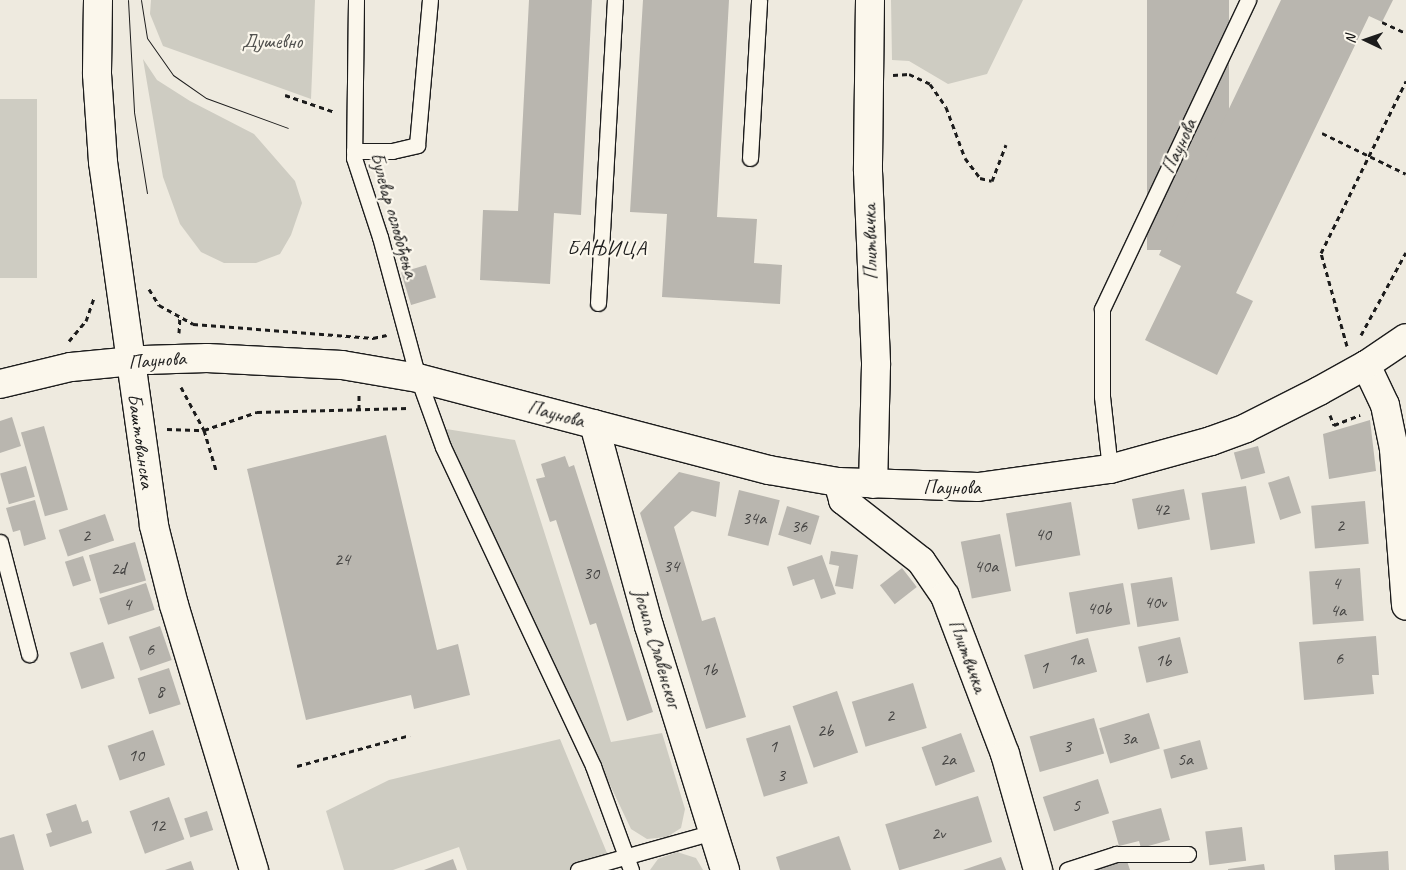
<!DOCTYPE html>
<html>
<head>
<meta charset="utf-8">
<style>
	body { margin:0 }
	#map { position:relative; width:1406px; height:870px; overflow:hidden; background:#eeeadf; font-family:Caveat,sans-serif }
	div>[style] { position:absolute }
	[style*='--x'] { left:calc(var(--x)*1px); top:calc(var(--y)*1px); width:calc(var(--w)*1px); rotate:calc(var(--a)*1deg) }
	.green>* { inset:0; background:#ceccc2; transform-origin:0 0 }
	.building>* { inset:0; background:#b9b6af; transform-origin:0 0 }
	.path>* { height:3px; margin-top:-1.5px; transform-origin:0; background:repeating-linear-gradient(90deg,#1c1c1c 0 5px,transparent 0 9px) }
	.roads { filter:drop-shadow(1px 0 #1c1c1c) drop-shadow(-1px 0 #1c1c1c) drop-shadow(0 1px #1c1c1c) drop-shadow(0 -1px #1c1c1c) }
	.service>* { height:15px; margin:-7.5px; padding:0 7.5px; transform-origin:7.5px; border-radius:7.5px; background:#fbf7ec }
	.minor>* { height:28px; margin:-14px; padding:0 14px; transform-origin:14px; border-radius:14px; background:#fbf7ec }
	.tertiary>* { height:28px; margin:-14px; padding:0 14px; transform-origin:14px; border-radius:14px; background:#fbf7ec }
	.tram>* { height:1px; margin:-0.5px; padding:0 0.5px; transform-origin:0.5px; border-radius:0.5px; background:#1c1c1c }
	span { translate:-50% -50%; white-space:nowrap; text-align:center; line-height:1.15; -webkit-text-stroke:4.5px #fbf7ec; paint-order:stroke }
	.number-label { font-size:18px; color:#434241 }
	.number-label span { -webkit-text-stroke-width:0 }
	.park-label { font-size:20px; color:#51514e }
	.street-label { font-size:20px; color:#1c1c1c }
	.neighbourhood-label { font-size:21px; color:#1c1c1c; letter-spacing:1px }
	.north { position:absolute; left:1341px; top:15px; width:50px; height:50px; -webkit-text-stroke:4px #fbf7ec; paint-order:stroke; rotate:273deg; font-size:14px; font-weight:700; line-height:20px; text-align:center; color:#1c1c1c }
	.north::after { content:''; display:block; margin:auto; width:18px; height:22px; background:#1c1c1c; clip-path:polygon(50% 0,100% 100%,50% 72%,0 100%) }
</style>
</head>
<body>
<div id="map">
	<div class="green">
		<div style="clip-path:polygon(151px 0,315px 0,311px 99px,163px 46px,150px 14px)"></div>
		<div style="clip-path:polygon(891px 0,1023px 0,987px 74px,948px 84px,909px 61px,892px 60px)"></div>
		<div style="clip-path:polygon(143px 59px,157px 80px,190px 101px,254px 134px,295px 181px,302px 203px,291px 235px,280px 254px,256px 263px,224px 263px,201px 252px,180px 224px,163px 177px)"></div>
		<div style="left:0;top:99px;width:37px;height:179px"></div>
		<div style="clip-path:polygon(440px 428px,515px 440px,611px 742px,662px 733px,685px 809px,681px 828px,667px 837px,647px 839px,631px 829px)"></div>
		<div style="clip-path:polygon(560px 739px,614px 870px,467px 870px,459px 847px,393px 870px,344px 870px,326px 811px,389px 780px)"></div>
		<div style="clip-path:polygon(677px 852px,696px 858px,703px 870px,650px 870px,658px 859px)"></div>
	</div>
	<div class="building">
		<div style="clip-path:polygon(529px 0,592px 0,581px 215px,554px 213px,550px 284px,480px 280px,483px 210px,518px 211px)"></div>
		<div style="clip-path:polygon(643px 0,729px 0,717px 217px,757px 219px,754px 263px,782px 265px,780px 304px,662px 297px,667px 214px,630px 212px)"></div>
		<div style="left:1147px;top:0;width:82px;height:250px"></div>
		<div style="clip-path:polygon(1281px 0,1393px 0,1382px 22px,1369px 16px,1236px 293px,1253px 301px,1217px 375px,1145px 340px,1181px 266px,1159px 255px)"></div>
		<div style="left:426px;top:265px;width:34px;height:26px;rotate:73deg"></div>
		<div style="clip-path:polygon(12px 417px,21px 446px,0 453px,0 421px)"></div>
		<div style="clip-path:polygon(1370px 420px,1376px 471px,1329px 479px,1323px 434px)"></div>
		<div style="left:44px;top:426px;width:87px;height:24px;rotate:74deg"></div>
		<div style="clip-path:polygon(386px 435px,437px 650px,458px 644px,470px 695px,414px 709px,411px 695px,306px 720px,247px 469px)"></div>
		<div style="left:1258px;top:446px;width:28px;height:25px;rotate:75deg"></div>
		<div style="clip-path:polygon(565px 456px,569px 467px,574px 465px,653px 712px,627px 721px,596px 623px,590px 625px,556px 520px,550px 522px,536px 479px,545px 477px,541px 464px)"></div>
		<div style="left:26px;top:466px;width:32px;height:27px;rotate:74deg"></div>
		<div style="clip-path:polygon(679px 472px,720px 482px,716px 517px,692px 511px,674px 527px,702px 621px,715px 617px,746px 717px,706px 729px,640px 513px)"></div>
		<div style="left:1289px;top:476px;width:39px;height:22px;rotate:72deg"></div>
		<div style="left:1246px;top:486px;width:58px;height:45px;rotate:81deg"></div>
		<div style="left:1184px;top:489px;width:31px;height:53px;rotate:79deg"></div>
		<div style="left:739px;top:490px;width:42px;height:47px;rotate:14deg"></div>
		<div style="clip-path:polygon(35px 500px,46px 539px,24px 546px,20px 530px,13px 532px,6px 508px)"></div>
		<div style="left:1365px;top:501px;width:43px;height:54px;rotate:85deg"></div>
		<div style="left:1071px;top:502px;width:54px;height:66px;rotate:80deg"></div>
		<div style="left:787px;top:506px;width:34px;height:30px;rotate:17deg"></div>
		<div style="left:105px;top:514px;width:28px;height:49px;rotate:71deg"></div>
		<div style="left:1000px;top:534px;width:58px;height:40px;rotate:79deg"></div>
		<div style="left:135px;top:542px;width:40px;height:48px;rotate:74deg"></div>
		<div style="clip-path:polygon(831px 551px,858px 555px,853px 589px,835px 586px,839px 566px,829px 564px)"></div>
		<div style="clip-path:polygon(822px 555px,836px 594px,821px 599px,814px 579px,793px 586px,787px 567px)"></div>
		<div style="left:83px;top:556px;width:26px;height:19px;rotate:72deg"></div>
		<div style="left:902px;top:568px;width:24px;height:28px;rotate:52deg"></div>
		<div style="left:1360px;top:568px;width:53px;height:51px;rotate:86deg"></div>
		<div style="left:1172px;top:577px;width:44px;height:42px;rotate:81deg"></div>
		<div style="left:146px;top:583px;width:28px;height:49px;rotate:72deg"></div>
		<div style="left:1123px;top:583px;width:42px;height:55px;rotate:80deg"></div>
		<div style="left:160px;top:626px;width:36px;height:33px;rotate:71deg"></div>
		<div style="clip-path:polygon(1376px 636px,1379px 675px,1372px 675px,1374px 694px,1304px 700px,1299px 642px)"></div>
		<div style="left:1180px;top:637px;width:37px;height:43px;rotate:77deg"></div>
		<div style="left:1088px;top:638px;width:35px;height:66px;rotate:75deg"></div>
		<div style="left:103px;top:642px;width:38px;height:35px;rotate:72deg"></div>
		<div style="left:169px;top:668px;width:38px;height:33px;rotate:72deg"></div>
		<div style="left:913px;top:683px;width:47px;height:64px;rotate:73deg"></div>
		<div style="left:837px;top:691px;width:65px;height:47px;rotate:71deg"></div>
		<div style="left:1149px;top:713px;width:37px;height:52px;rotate:73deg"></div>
		<div style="left:1094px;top:718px;width:37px;height:67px;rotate:74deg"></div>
		<div style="left:790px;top:725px;width:61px;height:46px;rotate:73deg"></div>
		<div style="left:153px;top:730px;width:37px;height:48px;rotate:71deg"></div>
		<div style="left:961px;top:733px;width:41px;height:42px;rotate:70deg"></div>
		<div style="left:1200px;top:740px;width:30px;height:38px;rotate:75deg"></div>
		<div style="left:1098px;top:779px;width:36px;height:58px;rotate:72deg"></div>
		<div style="left:978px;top:796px;width:48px;height:97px;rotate:73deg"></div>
		<div style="left:169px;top:797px;width:45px;height:42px;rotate:70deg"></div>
		<div style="clip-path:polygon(76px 804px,82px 822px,88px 820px,92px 833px,50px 847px,46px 834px,52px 832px,46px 814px)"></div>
		<div style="clip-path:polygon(1161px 808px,1170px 840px,1141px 848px,1139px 841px,1119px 846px,1112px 821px)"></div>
		<div style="left:207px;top:811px;width:20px;height:24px;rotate:72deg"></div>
		<div style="left:1242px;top:827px;width:34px;height:37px;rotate:83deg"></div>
		<div style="clip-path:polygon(14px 834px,24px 870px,0 870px,0 838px)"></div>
		<div style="clip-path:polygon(839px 836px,851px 870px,780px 870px,776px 857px)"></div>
		<div style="clip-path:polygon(1388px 851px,1389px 870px,1335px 870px,1334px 855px)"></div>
		<div style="clip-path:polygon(1125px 855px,1130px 870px,1079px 870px)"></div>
		<div style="clip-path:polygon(1001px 857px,1006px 870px,963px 870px)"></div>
		<div style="clip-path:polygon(453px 859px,457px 870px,424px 870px)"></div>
		<div style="clip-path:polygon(191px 861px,194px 870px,165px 870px)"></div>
		<div style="clip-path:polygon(1264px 864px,1265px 870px,1228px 870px,1228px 869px)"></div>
	</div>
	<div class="path">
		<div style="--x:1382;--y:22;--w:26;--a:25"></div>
		<div style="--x:893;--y:75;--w:16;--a:-4"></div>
		<div style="--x:909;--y:74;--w:23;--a:25"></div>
		<div style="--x:930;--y:84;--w:28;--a:55"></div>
		<div style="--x:946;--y:107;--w:54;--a:69.6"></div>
		<div style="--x:965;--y:158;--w:25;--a:53"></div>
		<div style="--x:980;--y:178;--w:12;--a:14"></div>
		<div style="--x:992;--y:181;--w:39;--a:-69"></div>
		<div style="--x:285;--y:95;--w:53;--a:18.8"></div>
		<div style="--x:1322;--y:133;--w:93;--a:26"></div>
		<div style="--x:149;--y:289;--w:19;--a:58"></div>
		<div style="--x:159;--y:305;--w:39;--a:29"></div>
		<div style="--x:193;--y:324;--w:181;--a:4.4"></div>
		<div style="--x:373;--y:338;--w:14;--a:-12"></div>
		<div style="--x:179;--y:333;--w:17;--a:-87"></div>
		<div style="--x:1361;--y:335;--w:94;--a:-61.5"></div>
		<div style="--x:69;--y:341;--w:26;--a:-50"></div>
		<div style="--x:86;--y:321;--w:24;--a:-71"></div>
		<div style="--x:1347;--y:346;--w:97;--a:-105.6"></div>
		<div style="--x:1321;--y:253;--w:192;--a:-63.7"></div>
		<div style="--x:181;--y:387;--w:49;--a:61.9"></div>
		<div style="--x:204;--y:430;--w:42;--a:73.3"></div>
		<div style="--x:359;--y:409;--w:14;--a:-90"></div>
		<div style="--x:1330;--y:415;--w:11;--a:68"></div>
		<div style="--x:1334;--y:425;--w:28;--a:-21"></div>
		<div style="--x:167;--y:429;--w:37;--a:2"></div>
		<div style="--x:204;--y:430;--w:56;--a:-18.8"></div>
		<div style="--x:257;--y:412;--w:151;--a:-1.5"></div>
		<div style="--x:297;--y:766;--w:117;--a:-15.3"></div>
	</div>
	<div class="roads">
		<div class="service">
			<div style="--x:356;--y:0;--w:158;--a:90.7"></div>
			<div style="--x:354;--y:158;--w:83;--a:71.8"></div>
			<div style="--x:380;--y:237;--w:146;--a:74.9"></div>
			<div style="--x:418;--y:378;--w:73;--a:70.1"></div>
			<div style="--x:443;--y:447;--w:353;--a:64.8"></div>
			<div style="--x:593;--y:766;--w:111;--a:69.9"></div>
			<div style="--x:354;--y:151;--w:38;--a:0"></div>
			<div style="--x:392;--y:151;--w:26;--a:-13"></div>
			<div style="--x:417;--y:145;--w:146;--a:-84.9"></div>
			<div style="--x:750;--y:158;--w:158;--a:-86.7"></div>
			<div style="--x:598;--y:303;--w:303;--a:-86.8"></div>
			<div style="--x:1110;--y:469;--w:72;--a:-96.3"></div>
			<div style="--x:1102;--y:397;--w:88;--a:-90"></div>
			<div style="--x:1102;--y:309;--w:342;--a:-64.7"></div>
			<div style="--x:0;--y:542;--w:116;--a:75.5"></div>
			<div style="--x:578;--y:870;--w:140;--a:-15.7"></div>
			<div style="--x:1067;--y:870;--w:52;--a:-18.1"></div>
			<div style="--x:1116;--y:854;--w:72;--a:0"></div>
		</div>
		<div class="minor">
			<div style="--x:870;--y:0;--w:171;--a:90.7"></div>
			<div style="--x:868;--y:171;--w:194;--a:87.6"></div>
			<div style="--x:876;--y:365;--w:119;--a:91.4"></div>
			<div style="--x:1366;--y:365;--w:44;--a:64.6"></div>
			<div style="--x:1385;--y:405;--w:45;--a:78.4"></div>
			<div style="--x:1394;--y:449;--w:157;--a:85.6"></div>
			<div style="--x:594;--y:424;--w:209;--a:74.8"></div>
			<div style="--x:649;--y:626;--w:256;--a:72.7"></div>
			<div style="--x:838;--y:482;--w:19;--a:74"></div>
			<div style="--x:843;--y:500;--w:99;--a:38"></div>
			<div style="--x:921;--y:561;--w:42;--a:55.6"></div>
			<div style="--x:945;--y:596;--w:169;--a:69.2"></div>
			<div style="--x:1005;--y:754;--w:121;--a:74.1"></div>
		</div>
		<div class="tertiary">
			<div style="--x:98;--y:0;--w:74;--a:90.8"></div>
			<div style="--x:97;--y:74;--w:88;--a:86.1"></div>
			<div style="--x:103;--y:162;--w:368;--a:82"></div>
			<div style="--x:154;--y:526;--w:81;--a:75.8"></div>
			<div style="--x:174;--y:605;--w:277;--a:73.2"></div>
			<div style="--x:0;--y:384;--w:73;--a:-13.5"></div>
			<div style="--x:71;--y:367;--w:73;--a:-5.5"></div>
			<div style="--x:144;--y:360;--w:63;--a:-1.8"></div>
			<div style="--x:207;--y:358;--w:135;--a:3"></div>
			<div style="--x:342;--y:365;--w:77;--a:9.7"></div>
			<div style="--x:418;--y:378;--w:363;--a:14.7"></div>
			<div style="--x:769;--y:470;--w:70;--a:9.9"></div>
			<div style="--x:838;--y:482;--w:140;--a:2"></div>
			<div style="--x:978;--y:487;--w:133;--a:-7.8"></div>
			<div style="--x:1110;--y:469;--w:105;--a:-15.5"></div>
			<div style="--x:1211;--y:441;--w:37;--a:-20"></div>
			<div style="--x:1246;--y:428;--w:82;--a:-26.9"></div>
			<div style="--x:1319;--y:391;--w:54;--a:-29"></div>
			<div style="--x:1366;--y:365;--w:48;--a:-34"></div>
		</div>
	</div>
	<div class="tram">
		<div style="--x:128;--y:0;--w:112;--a:86.9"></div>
		<div style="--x:134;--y:112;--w:82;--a:80.9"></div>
		<div style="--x:141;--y:0;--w:38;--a:81"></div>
		<div style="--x:147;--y:38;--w:45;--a:54.9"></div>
		<div style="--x:173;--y:75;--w:40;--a:34.9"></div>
		<div style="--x:206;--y:98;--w:87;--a:20.1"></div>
	</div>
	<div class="number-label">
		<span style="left:1161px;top:509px">42</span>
		<span style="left:754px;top:518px">34a</span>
		<span style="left:1340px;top:525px">2</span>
		<span style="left:799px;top:526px">36</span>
		<span style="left:1043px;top:534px">40</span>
		<span style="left:86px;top:535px">2</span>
		<span style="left:342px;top:559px">24</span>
		<span style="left:671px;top:566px">34</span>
		<span style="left:986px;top:566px">40a</span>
		<span style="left:118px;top:568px">2d</span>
		<span style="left:591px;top:573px">30</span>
		<span style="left:1336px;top:583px">4</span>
		<span style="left:1155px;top:602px">40v</span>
		<span style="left:127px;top:604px">4</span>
		<span style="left:1099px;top:608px">40b</span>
		<span style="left:1338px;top:610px">4a</span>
		<span style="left:150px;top:649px">6</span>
		<span style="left:1339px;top:658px">6</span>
		<span style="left:1076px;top:659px">1a</span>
		<span style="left:1163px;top:660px">1b</span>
		<span style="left:1044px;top:667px">1</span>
		<span style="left:709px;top:669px">1b</span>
		<span style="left:160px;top:691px">8</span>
		<span style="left:890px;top:715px">2</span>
		<span style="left:825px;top:730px">2b</span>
		<span style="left:1129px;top:738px">3a</span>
		<span style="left:773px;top:746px">1</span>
		<span style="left:1067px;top:746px">3</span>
		<span style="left:136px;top:755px">10</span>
		<span style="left:948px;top:759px">2a</span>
		<span style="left:1185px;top:759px">5a</span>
		<span style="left:781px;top:775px">3</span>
		<span style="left:1076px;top:805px">5</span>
		<span style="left:157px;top:825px">12</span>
		<span style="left:938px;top:833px">2v</span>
	</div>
	<div class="park-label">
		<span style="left:272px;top:41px">Душевно</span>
	</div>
	<div class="street-label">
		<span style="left:1179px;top:146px;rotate:-65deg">Паунова</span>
		<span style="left:394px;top:215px;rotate:74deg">Булевар ослобођења</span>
		<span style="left:870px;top:242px;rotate:-92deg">Плитвичка</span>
		<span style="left:157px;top:360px;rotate:-4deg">Паунова</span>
		<span style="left:556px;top:414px;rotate:15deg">Паунова</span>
		<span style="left:141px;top:441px;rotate:82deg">Баштованска</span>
		<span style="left:952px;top:487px">Паунова</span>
		<span style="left:657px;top:648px;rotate:73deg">Јосипа Славенског</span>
		<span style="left:968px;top:656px;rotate:69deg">Плитвичка</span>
	</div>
	<div class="neighbourhood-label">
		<span style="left:607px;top:248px">БАЊИЦА</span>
	</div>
	<div class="north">N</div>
</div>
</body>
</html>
